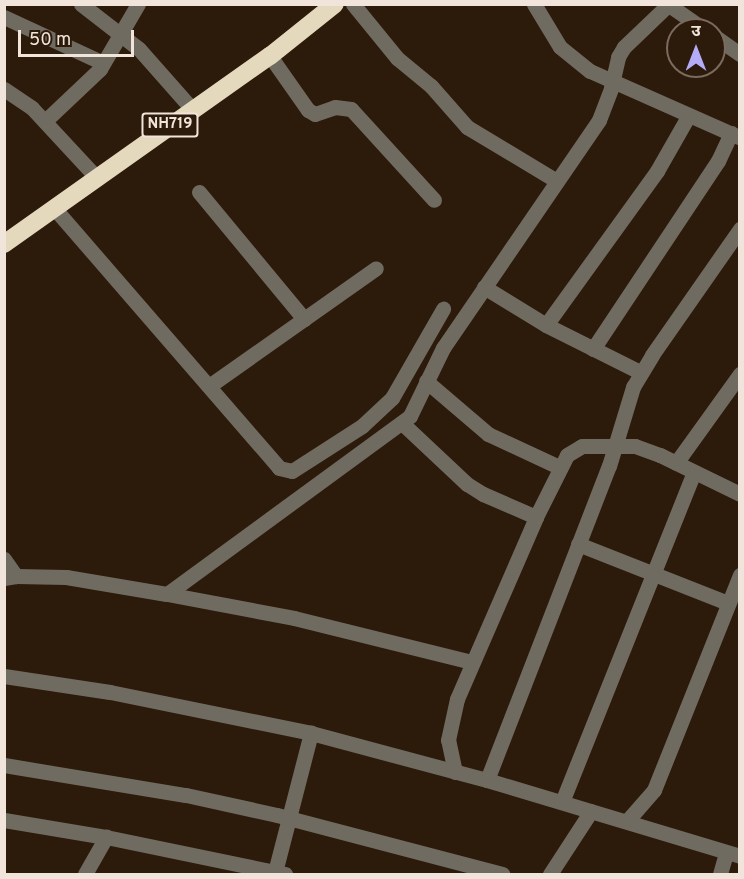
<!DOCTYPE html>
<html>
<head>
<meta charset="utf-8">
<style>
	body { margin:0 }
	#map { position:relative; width:744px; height:879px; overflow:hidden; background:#2c1a0b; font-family:Overpass,"Noto Sans Devanagari",sans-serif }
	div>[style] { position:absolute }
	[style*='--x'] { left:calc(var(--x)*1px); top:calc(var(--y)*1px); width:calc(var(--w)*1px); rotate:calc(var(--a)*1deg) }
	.minor>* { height:15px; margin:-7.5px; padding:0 7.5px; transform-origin:7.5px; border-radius:7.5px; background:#706b61 }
	.highway>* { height:18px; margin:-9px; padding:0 9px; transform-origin:9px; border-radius:9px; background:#e4d8bd }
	span { translate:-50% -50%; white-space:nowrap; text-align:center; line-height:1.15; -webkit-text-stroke:5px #2c1a0b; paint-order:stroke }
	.shield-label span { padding:2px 4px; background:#2c1a0b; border:2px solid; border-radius:4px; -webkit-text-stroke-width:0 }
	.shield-label { font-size:15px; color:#f1e4db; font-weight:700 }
	.frame { position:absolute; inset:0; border:6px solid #f1e4db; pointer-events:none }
	.north { position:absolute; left:666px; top:18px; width:60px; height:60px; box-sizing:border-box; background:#2c1a0b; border:2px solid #7b6b5e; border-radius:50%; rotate:0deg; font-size:16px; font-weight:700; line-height:24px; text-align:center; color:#f1e4db }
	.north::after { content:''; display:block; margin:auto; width:21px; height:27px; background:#b5acf8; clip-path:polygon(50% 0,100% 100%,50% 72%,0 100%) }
	.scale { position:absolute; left:18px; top:30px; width:116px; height:27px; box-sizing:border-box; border:3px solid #f1e4db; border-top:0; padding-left:8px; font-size:18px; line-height:21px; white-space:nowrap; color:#f1e4db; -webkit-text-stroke:4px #2c1a0b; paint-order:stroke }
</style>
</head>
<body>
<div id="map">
	<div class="minor">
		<div style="--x:81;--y:4;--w:73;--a:37.8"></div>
		<div style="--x:139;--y:49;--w:80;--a:48.5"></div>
		<div style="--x:353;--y:4;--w:70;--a:50.8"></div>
		<div style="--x:397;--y:58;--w:44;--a:39.5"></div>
		<div style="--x:431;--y:86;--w:55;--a:48.7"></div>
		<div style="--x:467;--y:127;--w:105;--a:31"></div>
		<div style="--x:534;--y:4;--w:50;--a:58.8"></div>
		<div style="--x:560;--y:47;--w:38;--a:39"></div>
		<div style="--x:590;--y:71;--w:163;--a:23.9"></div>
		<div style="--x:669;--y:5;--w:44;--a:34.8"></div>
		<div style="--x:4;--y:17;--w:109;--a:24.9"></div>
		<div style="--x:714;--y:36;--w:32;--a:35"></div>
		<div style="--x:270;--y:56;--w:66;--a:54.9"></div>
		<div style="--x:308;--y:110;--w:8;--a:30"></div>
		<div style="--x:315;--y:114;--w:21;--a:-19"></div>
		<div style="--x:335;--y:107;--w:16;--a:7"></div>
		<div style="--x:351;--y:109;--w:123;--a:47.6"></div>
		<div style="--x:4;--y:89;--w:34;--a:34"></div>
		<div style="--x:32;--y:108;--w:96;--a:47.1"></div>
		<div style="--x:45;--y:121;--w:76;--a:-43.4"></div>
		<div style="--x:100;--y:69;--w:75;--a:-59.7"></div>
		<div style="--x:199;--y:192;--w:165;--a:50.4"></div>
		<div style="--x:55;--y:209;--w:342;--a:49.1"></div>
		<div style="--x:279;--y:468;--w:13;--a:13"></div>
		<div style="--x:292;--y:471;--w:83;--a:-32.7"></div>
		<div style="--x:362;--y:426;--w:41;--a:-43"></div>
		<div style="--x:392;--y:398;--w:103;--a:-60.2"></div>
		<div style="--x:484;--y:287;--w:73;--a:31.5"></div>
		<div style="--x:546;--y:325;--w:105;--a:26.6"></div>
		<div style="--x:546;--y:325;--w:190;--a:-54.2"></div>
		<div style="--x:657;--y:171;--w:64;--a:-60.3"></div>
		<div style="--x:593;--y:349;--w:226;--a:-56.4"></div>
		<div style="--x:718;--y:161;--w:31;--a:-65"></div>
		<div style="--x:426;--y:381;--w:82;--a:40.5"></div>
		<div style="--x:488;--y:434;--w:78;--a:24.9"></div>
		<div style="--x:209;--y:386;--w:204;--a:-35.2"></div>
		<div style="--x:403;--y:424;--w:88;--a:43.2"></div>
		<div style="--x:467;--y:484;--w:19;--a:32"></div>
		<div style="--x:483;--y:494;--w:58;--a:23.5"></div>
		<div style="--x:676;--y:463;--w:110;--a:-54.3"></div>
		<div style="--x:578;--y:544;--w:161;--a:21.5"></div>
		<div style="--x:4;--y:559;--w:21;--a:55"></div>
		<div style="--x:4;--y:578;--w:12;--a:-9"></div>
		<div style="--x:16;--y:576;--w:50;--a:1.1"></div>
		<div style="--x:66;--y:577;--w:102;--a:9.6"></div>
		<div style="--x:167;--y:594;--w:129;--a:10.7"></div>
		<div style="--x:294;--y:618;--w:183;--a:13.9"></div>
		<div style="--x:167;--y:594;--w:301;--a:-36.2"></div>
		<div style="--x:410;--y:416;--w:76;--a:-64.1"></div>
		<div style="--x:443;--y:348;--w:276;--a:-55.6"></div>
		<div style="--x:599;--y:120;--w:34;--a:-69"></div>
		<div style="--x:611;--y:88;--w:32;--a:-77"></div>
		<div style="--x:618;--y:57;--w:12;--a:-59"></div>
		<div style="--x:624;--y:47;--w:62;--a:-43.7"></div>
		<div style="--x:4;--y:676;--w:107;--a:8.6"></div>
		<div style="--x:110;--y:692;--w:205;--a:11.5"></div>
		<div style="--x:311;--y:733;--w:182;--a:15"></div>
		<div style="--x:487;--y:780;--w:264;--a:16.7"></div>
		<div style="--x:4;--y:765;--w:184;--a:9.4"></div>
		<div style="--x:186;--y:795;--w:93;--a:12.4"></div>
		<div style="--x:277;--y:815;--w:233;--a:14.7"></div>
		<div style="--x:455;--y:772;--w:33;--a:-102"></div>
		<div style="--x:448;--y:740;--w:42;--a:-77.6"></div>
		<div style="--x:457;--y:699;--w:198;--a:-66.5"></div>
		<div style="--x:536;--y:517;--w:69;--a:-63.4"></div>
		<div style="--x:567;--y:455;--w:17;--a:-31"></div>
		<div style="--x:582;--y:446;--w:53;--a:0"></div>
		<div style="--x:635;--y:446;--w:27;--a:20"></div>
		<div style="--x:660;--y:455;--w:89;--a:26"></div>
		<div style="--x:487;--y:780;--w:337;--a:-68.8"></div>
		<div style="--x:609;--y:466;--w:83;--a:-73.1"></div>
		<div style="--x:633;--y:387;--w:37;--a:-59"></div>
		<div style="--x:652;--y:355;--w:154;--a:-55.1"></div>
		<div style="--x:562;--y:802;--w:355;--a:-68.2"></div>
		<div style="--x:4;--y:820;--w:103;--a:9.5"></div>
		<div style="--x:106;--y:837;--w:183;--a:11.7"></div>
		<div style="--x:627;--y:821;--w:41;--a:-48.9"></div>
		<div style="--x:654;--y:790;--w:232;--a:-68.2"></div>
		<div style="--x:275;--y:872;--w:144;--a:-75.5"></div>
		<div style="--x:85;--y:874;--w:43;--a:-60.4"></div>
		<div style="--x:550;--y:874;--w:75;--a:-56.9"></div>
		<div style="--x:720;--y:874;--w:22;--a:-74"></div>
	</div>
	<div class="highway">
		<div style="--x:4;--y:244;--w:326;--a:-35.3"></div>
		<div style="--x:270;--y:56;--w:83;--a:-38.7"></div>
	</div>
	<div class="shield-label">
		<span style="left:170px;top:125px">NH719</span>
	</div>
	<div class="frame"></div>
	<div class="north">उ</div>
	<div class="scale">50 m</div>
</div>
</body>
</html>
